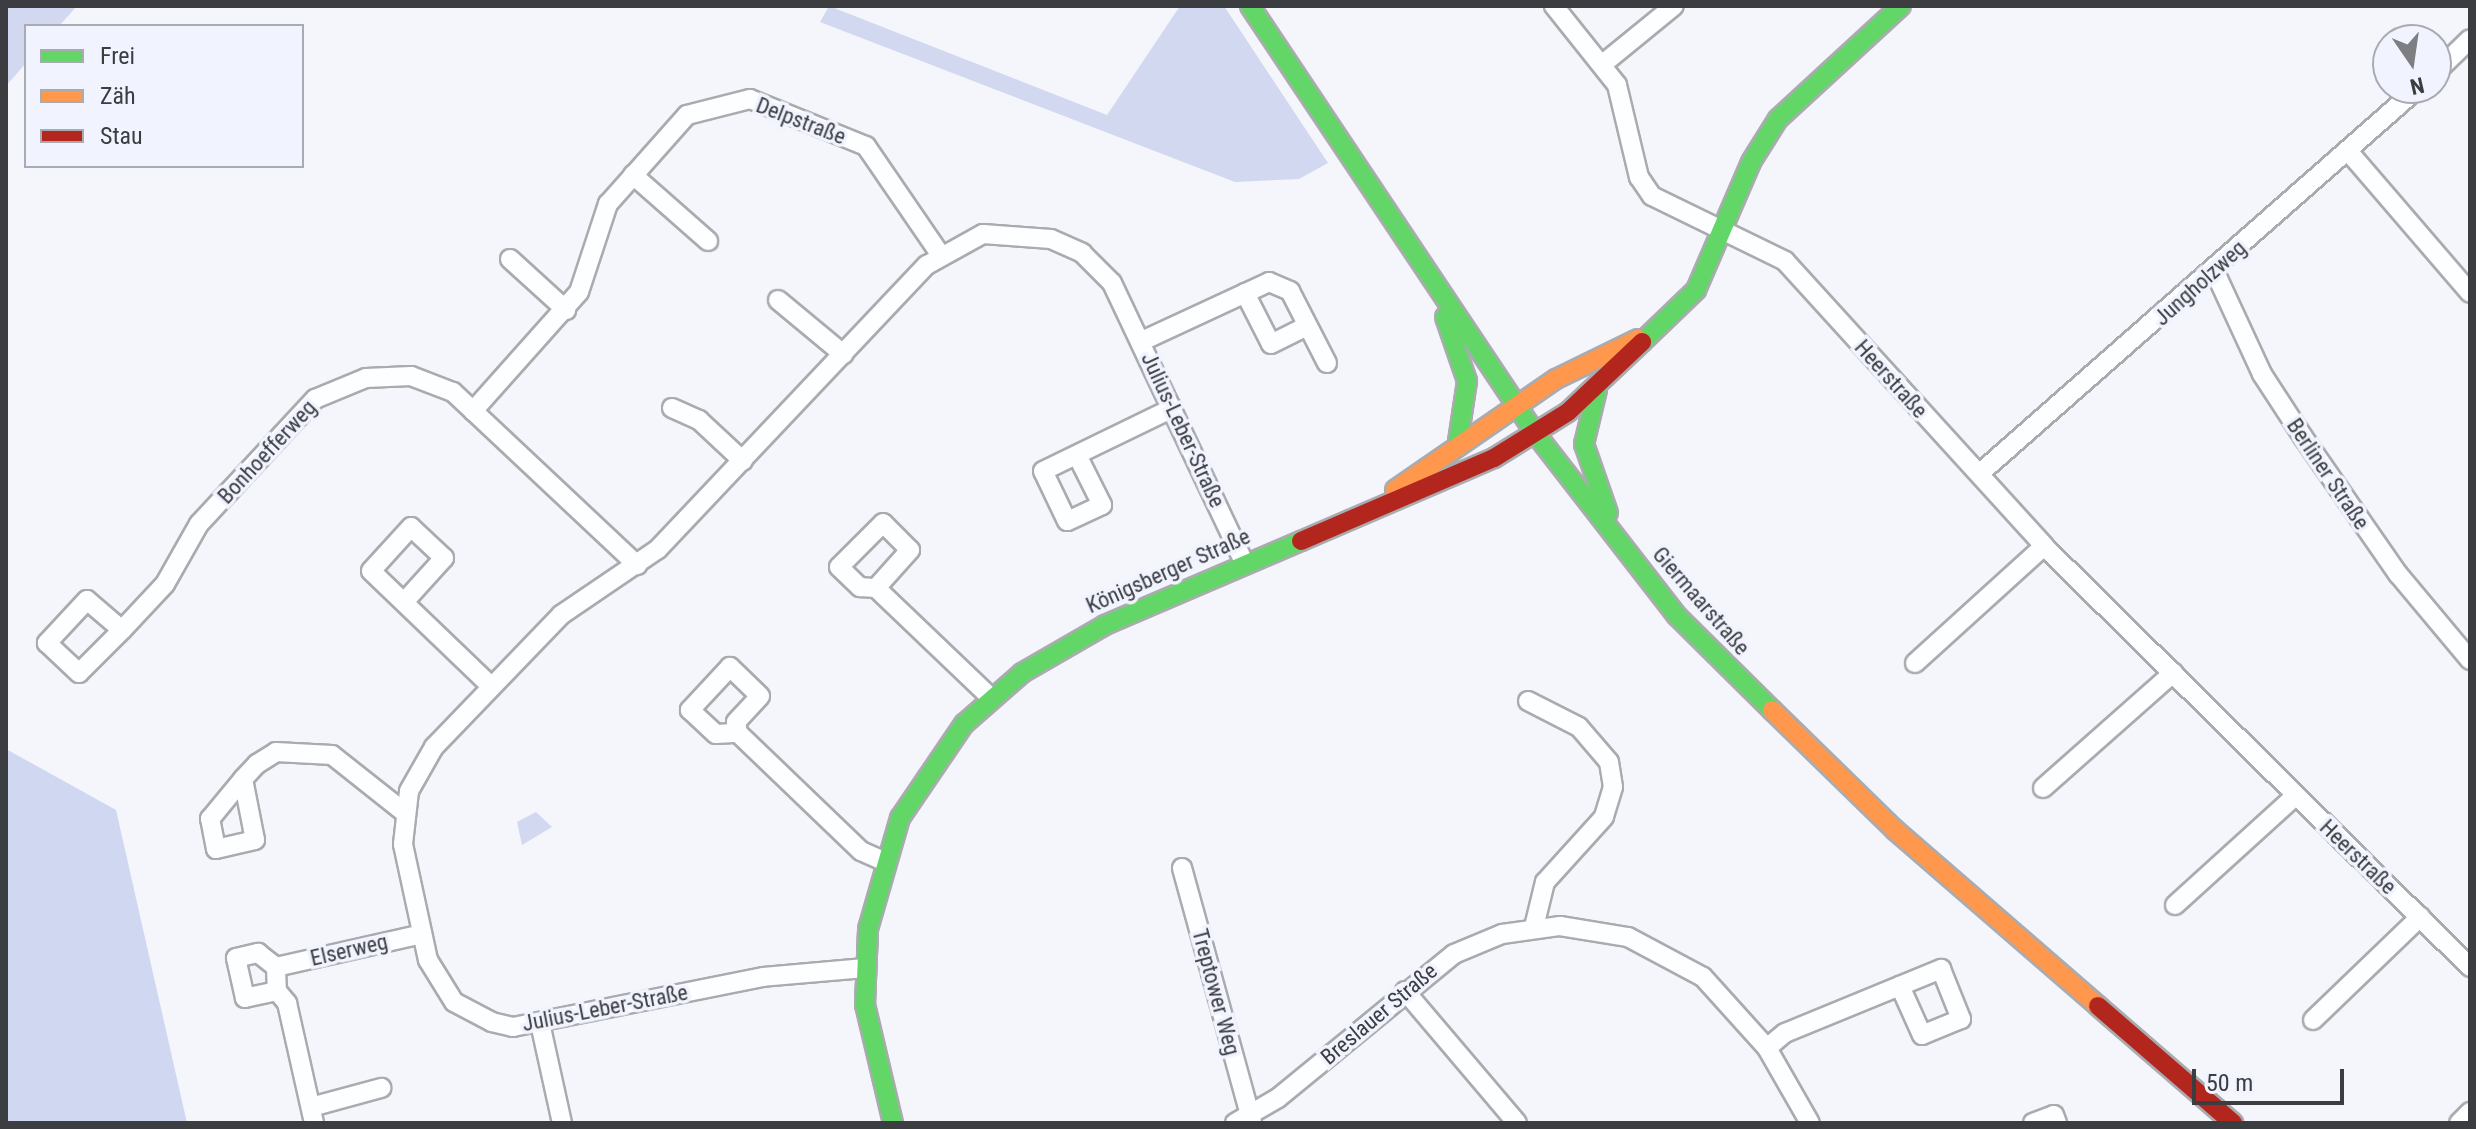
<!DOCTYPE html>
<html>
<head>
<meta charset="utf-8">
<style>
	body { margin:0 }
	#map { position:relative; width:2476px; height:1129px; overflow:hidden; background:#f4f6fc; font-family:"Roboto Condensed",sans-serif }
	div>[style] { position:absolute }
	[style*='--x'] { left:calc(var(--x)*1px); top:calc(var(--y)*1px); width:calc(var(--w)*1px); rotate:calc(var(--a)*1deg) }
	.green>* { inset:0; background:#d1d8f0 }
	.forest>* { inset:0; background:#d0d7f1 }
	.roads { filter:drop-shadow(2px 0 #aaabaf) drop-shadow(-2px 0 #aaabaf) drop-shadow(0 2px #aaabaf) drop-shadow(0 -2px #aaabaf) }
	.street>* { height:18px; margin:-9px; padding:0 9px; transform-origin:9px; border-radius:9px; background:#fdfeff }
	.fast>* { height:18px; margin:-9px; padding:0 9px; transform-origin:9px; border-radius:9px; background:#63d668 }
	.slow>* { height:18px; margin:-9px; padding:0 9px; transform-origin:9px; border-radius:9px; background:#ff974d }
	.jam>* { height:18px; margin:-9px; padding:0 9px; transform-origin:9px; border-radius:9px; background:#b3261e }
	span { translate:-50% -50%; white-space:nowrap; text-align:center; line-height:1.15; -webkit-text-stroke:7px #f1f4ff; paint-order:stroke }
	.street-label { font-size:22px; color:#3c3d41 }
	.frame { position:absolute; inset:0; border:8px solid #3c3d41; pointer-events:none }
	.legend { position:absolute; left:24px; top:24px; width:280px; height:144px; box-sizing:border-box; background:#f1f4ff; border:2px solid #a9abb3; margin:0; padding:10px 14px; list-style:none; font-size:24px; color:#3c3d41 }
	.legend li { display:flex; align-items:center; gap:16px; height:40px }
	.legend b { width:40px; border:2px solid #a9abb3 }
	.north { position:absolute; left:2372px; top:24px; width:80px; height:80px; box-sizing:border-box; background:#f1f4ff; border:2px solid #a9abb3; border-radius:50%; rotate:167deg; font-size:22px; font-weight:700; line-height:32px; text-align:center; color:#3c3d41 }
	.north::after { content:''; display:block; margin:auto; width:28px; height:36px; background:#7c7e82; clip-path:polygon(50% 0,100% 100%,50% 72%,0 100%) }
	.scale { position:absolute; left:2192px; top:1069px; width:152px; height:36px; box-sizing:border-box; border:4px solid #3c3d41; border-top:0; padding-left:10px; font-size:24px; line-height:28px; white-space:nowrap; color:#3c3d41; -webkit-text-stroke:6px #f1f4ff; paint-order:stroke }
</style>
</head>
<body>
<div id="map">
	<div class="green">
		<div style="clip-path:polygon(6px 6px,77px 6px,59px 26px,26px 26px,26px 63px,6px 86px)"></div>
		<div style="clip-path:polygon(829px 6px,1107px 115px,1180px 6px,1224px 6px,1328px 163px,1299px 179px,1235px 182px,820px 22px)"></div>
		<div style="clip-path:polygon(536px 812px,552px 827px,522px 845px,517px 822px)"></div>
	</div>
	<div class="forest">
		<div style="clip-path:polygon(6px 749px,116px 810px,187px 1123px,6px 1123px)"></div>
	</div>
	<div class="roads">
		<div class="street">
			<div style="--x:1554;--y:6;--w:101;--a:51.4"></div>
			<div style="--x:1617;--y:85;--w:95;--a:76.6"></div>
			<div style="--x:1639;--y:177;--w:23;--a:56"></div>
			<div style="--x:1652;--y:196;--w:148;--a:26"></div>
			<div style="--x:1785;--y:261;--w:385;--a:47.7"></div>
			<div style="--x:2044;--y:546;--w:599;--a:44.66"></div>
			<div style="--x:1604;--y:63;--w:90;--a:-39.2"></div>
			<div style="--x:2436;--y:72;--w:47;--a:-44.1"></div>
			<div style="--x:2348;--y:151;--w:187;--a:49.3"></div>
			<div style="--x:633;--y:175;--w:100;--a:41.3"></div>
			<div style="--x:510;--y:259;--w:76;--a:42.3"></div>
			<div style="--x:2214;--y:270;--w:115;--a:65.2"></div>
			<div style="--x:2262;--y:374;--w:75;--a:56.9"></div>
			<div style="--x:2303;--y:437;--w:167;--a:55.3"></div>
			<div style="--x:2398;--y:574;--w:112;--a:50.1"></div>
			<div style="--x:1245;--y:293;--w:57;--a:63"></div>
			<div style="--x:1271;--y:344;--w:40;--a:-26.6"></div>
			<div style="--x:778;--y:300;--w:85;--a:39.7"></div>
			<div style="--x:1142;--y:341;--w:140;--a:-24.9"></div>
			<div style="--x:1269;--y:282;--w:23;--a:23"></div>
			<div style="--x:1290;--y:291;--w:81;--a:62.8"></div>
			<div style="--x:672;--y:408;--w:30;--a:24"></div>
			<div style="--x:699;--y:420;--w:60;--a:43"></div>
			<div style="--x:473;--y:411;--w:159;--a:-48.3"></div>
			<div style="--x:579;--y:292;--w:93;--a:-71.8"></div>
			<div style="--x:608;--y:204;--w:119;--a:-48.4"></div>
			<div style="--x:687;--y:115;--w:65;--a:-14.3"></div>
			<div style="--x:750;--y:99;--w:125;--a:22.1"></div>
			<div style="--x:866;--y:146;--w:131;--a:55.6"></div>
			<div style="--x:1077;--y:455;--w:56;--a:63.4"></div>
			<div style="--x:1102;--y:505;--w:38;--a:155"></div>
			<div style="--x:1067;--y:521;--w:55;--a:-115.6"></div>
			<div style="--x:1043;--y:471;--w:144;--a:-25.9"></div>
			<div style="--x:1979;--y:474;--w:585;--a:-41.32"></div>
			<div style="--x:876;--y:588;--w:51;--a:-48.2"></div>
			<div style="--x:910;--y:550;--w:38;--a:-135"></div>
			<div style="--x:883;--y:523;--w:62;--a:135"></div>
			<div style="--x:839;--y:567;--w:29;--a:44"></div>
			<div style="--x:860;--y:587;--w:16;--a:4"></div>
			<div style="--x:876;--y:588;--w:159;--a:43.7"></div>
			<div style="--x:405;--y:601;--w:58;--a:-47.8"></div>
			<div style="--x:444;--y:558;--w:45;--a:-136.8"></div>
			<div style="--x:411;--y:527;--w:59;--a:132.3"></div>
			<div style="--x:371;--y:571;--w:166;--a:43.8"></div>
			<div style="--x:122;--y:630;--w:46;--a:-139.4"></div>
			<div style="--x:87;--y:600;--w:59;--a:132.9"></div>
			<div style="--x:47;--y:643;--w:44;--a:43.2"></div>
			<div style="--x:79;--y:673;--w:61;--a:-45"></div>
			<div style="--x:122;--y:630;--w:63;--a:-46.9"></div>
			<div style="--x:165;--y:584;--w:69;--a:-60.5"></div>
			<div style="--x:199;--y:524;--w:171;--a:-47.1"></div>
			<div style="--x:315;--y:399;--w:55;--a:-22.4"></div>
			<div style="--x:366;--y:378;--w:45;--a:-2.5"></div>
			<div style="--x:411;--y:376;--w:45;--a:20.9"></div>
			<div style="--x:453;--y:392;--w:253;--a:43.2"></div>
			<div style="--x:1915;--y:663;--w:174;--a:-42.2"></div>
			<div style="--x:1528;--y:701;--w:57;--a:27"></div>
			<div style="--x:1579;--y:727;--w:46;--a:49.4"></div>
			<div style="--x:1609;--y:762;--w:25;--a:81"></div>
			<div style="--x:1613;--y:787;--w:31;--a:107"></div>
			<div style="--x:1604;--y:817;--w:88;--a:132.2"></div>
			<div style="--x:1545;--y:882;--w:46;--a:103.7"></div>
			<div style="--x:738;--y:733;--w:11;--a:-100"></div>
			<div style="--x:736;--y:722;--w:35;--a:-47"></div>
			<div style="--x:760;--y:696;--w:42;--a:-136"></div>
			<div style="--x:730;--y:667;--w:59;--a:132.9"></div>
			<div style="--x:690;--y:710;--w:35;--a:43"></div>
			<div style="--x:716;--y:734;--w:22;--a:-3"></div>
			<div style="--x:738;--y:733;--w:170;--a:43.8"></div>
			<div style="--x:861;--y:851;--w:24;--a:24"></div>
			<div style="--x:243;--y:779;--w:62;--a:78.9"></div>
			<div style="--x:255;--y:840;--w:40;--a:167"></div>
			<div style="--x:216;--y:849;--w:31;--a:-101"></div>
			<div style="--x:210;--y:819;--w:52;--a:-50.5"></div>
			<div style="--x:243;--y:779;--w:21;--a:-47"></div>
			<div style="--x:257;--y:764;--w:22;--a:-32"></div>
			<div style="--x:276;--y:752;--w:56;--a:3.1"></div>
			<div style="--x:332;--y:755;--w:92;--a:38.4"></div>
			<div style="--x:2043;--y:788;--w:174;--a:-41.5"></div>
			<div style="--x:1182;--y:868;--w:264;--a:74.6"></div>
			<div style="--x:2175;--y:905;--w:162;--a:-42.2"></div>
			<div style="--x:276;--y:967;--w:24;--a:88"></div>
			<div style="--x:277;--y:991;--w:33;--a:168"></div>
			<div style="--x:245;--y:998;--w:41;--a:-102.7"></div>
			<div style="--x:236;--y:958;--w:23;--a:-13"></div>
			<div style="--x:258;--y:953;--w:23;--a:38"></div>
			<div style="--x:276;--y:967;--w:150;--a:-12.7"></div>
			<div style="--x:865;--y:968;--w:102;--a:175"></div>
			<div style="--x:763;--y:977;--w:255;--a:168.7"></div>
			<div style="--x:513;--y:1027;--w:22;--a:-167"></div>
			<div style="--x:492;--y:1022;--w:43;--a:-152.2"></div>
			<div style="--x:454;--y:1002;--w:49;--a:-121.8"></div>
			<div style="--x:428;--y:960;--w:119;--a:-102.2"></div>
			<div style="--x:403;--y:844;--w:53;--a:-83.5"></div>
			<div style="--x:409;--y:791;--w:51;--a:-60.4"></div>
			<div style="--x:434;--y:747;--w:183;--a:-46.1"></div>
			<div style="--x:561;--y:615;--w:117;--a:-34.2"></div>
			<div style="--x:658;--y:549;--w:391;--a:-46.6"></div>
			<div style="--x:927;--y:265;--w:64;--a:-29"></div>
			<div style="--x:983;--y:234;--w:68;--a:4.2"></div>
			<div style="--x:1051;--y:239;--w:34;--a:24"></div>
			<div style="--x:1082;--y:253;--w:42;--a:45"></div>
			<div style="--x:1112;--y:283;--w:309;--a:64.7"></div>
			<div style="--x:277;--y:991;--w:16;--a:50"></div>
			<div style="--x:287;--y:1003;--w:123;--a:77.3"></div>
			<div style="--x:1405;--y:991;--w:173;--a:49.7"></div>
			<div style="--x:2313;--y:1020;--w:149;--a:-43.9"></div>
			<div style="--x:540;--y:1023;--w:102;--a:77.6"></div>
			<div style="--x:1767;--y:1048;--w:23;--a:-40"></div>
			<div style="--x:1785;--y:1033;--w:169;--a:-22.3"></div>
			<div style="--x:1941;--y:969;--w:54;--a:68.2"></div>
			<div style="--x:1961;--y:1019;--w:42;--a:157.7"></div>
			<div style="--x:1922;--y:1035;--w:54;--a:-114.2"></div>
			<div style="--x:311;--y:1107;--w:73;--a:-15.2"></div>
			<div style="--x:1235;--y:1123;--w:50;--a:-30.2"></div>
			<div style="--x:1278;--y:1098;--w:227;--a:-39.3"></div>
			<div style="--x:1454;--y:954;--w:52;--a:-22.6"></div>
			<div style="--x:1502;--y:934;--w:59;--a:-7.9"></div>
			<div style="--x:1560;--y:926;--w:69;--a:9.2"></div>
			<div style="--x:1628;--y:937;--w:85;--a:28.1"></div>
			<div style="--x:1703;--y:977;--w:96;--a:48"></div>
			<div style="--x:1767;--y:1048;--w:86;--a:60.2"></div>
			<div style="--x:2033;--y:1123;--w:22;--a:-21"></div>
			<div style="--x:2054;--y:1115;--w:9;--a:69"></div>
			<div style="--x:2459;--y:1123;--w:16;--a:-45"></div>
		</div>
		<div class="fast">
			<div style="--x:1250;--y:6;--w:513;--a:56.28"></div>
			<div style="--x:1535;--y:433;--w:232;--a:52.2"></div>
			<div style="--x:1677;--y:616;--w:134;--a:44.7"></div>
			<div style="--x:1445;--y:317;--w:68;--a:71"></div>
			<div style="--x:1467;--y:381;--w:61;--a:98.5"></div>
			<div style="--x:1642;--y:342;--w:75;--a:-43.9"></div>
			<div style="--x:1696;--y:290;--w:139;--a:-66.7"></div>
			<div style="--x:1751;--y:162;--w:51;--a:-57.9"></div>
			<div style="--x:1778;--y:119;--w:167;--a:-42.6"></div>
			<div style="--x:1597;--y:390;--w:56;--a:103.5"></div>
			<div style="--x:1584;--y:444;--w:73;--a:70.8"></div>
			<div style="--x:893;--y:1123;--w:121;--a:-103.3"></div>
			<div style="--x:865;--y:1005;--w:76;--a:-87.7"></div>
			<div style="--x:868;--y:929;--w:116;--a:-73.9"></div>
			<div style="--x:900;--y:818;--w:114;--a:-55.8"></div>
			<div style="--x:964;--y:724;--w:77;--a:-41.3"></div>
			<div style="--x:1022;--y:673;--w:96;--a:-30"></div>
			<div style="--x:1105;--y:625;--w:213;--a:-23.2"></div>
		</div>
		<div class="slow">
			<div style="--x:1395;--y:490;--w:196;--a:-34.6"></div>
			<div style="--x:1556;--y:379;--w:91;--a:-26"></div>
			<div style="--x:1772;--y:710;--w:172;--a:44.3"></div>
			<div style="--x:1895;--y:830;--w:269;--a:40.9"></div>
		</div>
		<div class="jam">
			<div style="--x:1301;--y:541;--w:210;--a:-23.3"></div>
			<div style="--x:1494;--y:458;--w:87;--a:-31.9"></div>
			<div style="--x:1568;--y:412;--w:102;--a:-43.4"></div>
			<div style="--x:2098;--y:1006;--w:179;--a:40.9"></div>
		</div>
	</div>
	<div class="street-label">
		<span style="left:801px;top:121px;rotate:21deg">Delpstraße</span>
		<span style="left:2200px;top:283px;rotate:-42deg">Jungholzweg</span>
		<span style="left:1891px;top:379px;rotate:48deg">Heerstraße</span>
		<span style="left:1183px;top:430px;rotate:65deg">Julius-Leber-Straße</span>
		<span style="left:267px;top:452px;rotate:-47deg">Bonhoefferweg</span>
		<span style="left:2328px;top:474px;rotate:56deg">Berliner Straße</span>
		<span style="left:1168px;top:571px;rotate:-24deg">Königsberger Straße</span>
		<span style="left:1701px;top:601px;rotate:49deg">Giermaarstraße</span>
		<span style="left:2358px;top:857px;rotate:44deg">Heerstraße</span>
		<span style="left:349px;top:950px;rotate:-13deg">Elserweg</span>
		<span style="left:1216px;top:992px;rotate:75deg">Treptower Weg</span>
		<span style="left:605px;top:1008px;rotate:-11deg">Julius-Leber-Straße</span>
		<span style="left:1379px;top:1014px;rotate:-40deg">Breslauer Straße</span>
	</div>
	<div class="frame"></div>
	<ul class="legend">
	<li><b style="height:10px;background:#63d668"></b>Frei</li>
	<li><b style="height:10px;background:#ff974d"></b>Zäh</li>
	<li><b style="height:10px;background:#b3261e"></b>Stau</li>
	</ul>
	<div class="north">N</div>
	<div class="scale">50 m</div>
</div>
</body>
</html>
